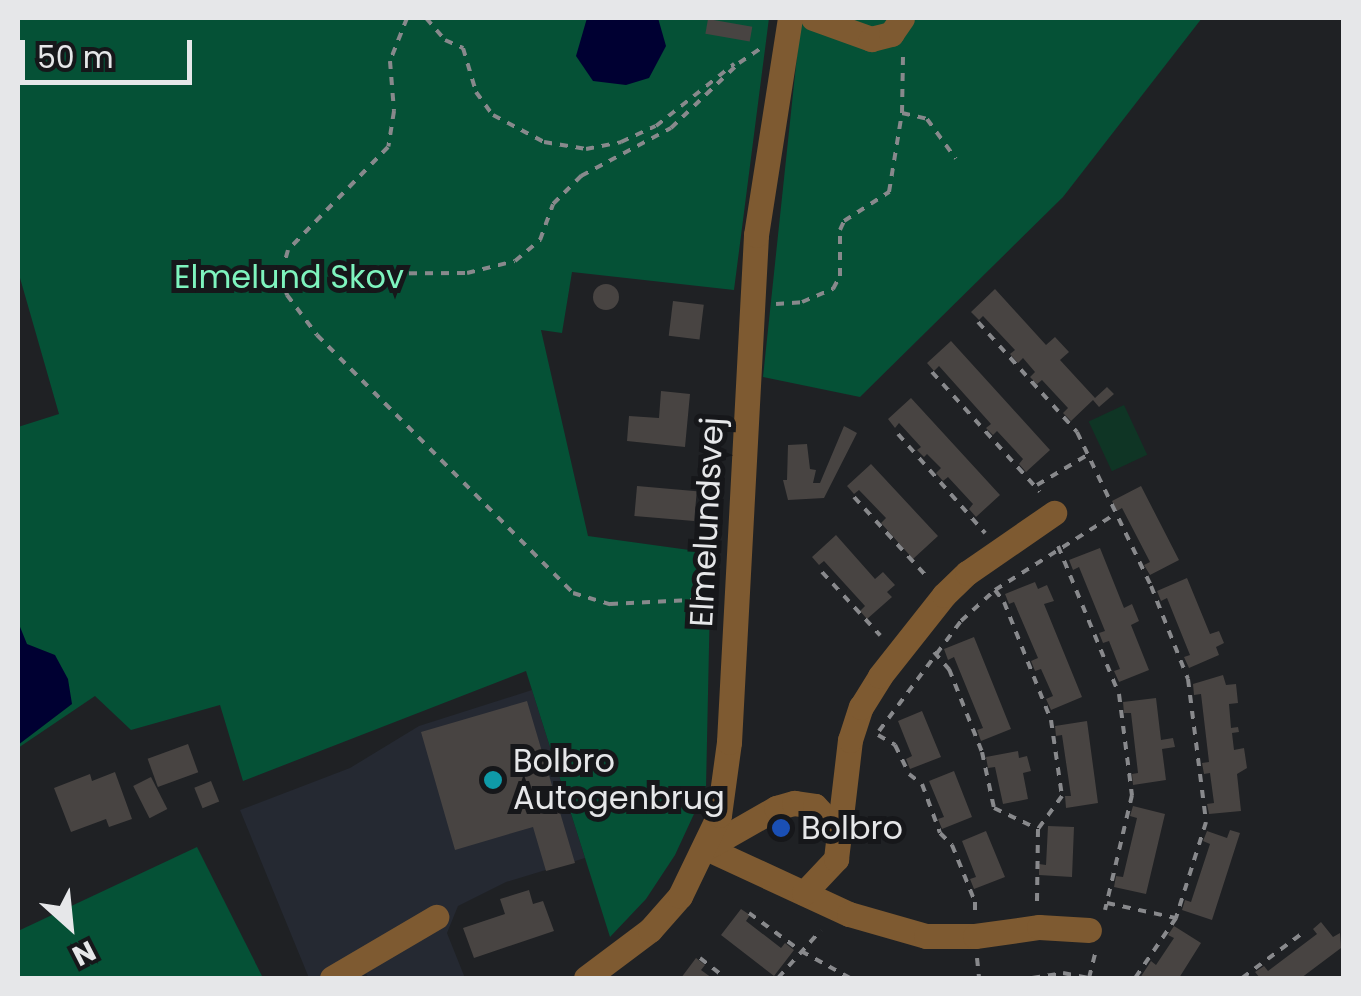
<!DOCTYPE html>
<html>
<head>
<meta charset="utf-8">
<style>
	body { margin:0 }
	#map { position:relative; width:1361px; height:996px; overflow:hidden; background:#1f2124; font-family:Poppins,sans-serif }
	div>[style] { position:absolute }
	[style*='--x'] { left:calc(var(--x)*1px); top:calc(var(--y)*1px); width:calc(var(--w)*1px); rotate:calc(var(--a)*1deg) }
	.built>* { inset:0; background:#252932 }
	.green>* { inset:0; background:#0f3525; transform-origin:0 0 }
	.forest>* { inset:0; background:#055136 }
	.water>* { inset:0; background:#000032 }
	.building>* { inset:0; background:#484442; transform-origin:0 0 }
	.round { border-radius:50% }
	.path>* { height:4px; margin-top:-2px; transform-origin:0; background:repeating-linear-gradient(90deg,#88898c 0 8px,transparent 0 16px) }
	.minor>* { height:25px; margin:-12.5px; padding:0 12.5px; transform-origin:12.5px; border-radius:12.5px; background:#7e5a31 }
	.dots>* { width:28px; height:28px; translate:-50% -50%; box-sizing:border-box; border:5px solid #16171a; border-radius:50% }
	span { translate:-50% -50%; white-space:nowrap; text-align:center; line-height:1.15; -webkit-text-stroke:10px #16171a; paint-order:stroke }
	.park-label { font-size:32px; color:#7ef4be }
	.street-label { font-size:32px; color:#e6e7e9 }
	.poi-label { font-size:32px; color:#e6e7e9 }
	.left { translate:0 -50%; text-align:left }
	.frame { position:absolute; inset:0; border:20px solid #e6e7e9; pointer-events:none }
	.north { position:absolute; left:20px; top:876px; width:100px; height:100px; -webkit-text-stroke:8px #16171a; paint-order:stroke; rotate:153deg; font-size:28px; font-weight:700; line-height:40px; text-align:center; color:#e6e7e9 }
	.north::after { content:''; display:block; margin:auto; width:35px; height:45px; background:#e6e7e9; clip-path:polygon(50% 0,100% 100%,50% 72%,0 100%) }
	.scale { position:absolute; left:20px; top:40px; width:172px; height:45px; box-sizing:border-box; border:5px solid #e6e7e9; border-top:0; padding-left:12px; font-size:30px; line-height:35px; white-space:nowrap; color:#e6e7e9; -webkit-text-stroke:8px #16171a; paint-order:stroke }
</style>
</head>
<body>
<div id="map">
	<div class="built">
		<div style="clip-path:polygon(532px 690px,585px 858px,506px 882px,458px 906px,447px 933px,465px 978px,369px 978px,366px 974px,358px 978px,309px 978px,240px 810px,350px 768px,419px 726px)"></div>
	</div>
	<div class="green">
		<div style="left:1124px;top:405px;width:55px;height:39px;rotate:65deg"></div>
	</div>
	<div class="forest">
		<div style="clip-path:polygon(18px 18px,769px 18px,734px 290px,572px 272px,562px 333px,541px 330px,588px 536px,711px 553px,706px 788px,675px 855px,646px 899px,610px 937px,526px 671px,243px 781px,220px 705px,131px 730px,95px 696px,18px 748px,18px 427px,59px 414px,18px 271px)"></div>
		<div style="clip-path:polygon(801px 18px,1202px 18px,1063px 197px,860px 397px,763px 377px)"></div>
		<div style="clip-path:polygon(197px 847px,263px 978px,18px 978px,18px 931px)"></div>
	</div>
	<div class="water">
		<div style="clip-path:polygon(587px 18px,658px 18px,666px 46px,649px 78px,626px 85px,593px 81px,576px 56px)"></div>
		<div style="clip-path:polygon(18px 622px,27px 644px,55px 655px,68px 679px,72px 704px,18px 745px)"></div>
	</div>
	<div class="building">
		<div style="left:708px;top:19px;width:45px;height:15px;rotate:10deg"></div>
		<div class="round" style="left:593px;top:284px;width:26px;height:26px"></div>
		<div style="clip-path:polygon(995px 289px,1046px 345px,1055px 337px,1069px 352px,1060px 360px,1095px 398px,1107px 387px,1114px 394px,1099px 407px,1093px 400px,1071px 421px,1063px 413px,1068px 408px,1042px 380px,1037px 384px,1030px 377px,1035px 372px,1023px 358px,1018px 363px,1010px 354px,1015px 350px,983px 316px,979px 320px,971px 312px)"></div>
		<div style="left:673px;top:301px;width:31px;height:35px;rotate:7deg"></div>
		<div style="clip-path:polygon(951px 341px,1050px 450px,1026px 472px,1019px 464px,1023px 459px,997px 431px,993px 435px,986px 428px,991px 424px,939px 366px,934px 371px,927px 363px)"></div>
		<div style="clip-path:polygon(661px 391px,690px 394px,685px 447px,627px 441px,629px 416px,659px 418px)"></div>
		<div style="clip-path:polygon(911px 398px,1000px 495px,976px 517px,969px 509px,973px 504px,948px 477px,943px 481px,936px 473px,941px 468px,927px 454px,924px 457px,917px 450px,921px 447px,899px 423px,895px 428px,888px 419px)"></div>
		<div style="clip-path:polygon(844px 426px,857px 433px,824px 498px,788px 500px,783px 480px,787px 480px,788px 445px,807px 444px,810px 469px,816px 470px,813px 483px,820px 483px)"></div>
		<div style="clip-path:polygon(871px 464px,938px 536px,913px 559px,881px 523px,886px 518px,859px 490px,854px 494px,847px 486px)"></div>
		<div style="left:637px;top:486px;width:60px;height:30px;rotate:5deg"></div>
		<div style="clip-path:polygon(1141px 486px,1179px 560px,1150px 575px,1144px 565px,1150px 562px,1122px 508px,1117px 511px,1112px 501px)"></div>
		<div style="clip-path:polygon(836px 535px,875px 579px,883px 572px,895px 585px,887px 592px,892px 597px,867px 619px,860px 611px,865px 606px,824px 561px,819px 565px,812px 557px)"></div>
		<div style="clip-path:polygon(1100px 548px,1124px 608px,1132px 604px,1139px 621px,1131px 625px,1149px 670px,1119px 682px,1114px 671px,1120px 669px,1109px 641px,1103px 643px,1099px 633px,1105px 631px,1079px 567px,1073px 570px,1069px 560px)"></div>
		<div style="clip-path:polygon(1187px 578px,1210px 634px,1219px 631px,1224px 643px,1216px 647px,1219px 655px,1189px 668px,1184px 657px,1190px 655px,1167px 598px,1161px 601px,1157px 591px)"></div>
		<div style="clip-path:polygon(1035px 582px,1038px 589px,1047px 585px,1054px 601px,1044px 604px,1082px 697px,1051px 710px,1046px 699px,1053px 696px,1041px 669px,1035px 671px,1031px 661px,1038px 658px,1014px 602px,1009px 604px,1005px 594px)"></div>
		<div style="clip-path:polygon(974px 637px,1011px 729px,981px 741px,977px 730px,983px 728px,954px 657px,948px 660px,944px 649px)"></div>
		<div style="clip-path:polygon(1223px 675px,1226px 685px,1236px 684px,1238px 703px,1229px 704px,1231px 728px,1238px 727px,1239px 732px,1232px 733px,1234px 750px,1244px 748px,1247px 768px,1237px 774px,1241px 811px,1209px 814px,1207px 804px,1214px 803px,1210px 773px,1204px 774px,1202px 763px,1209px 762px,1201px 694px,1194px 695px,1193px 684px)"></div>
		<div style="clip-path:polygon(1156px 698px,1161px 740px,1173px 738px,1175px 747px,1162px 749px,1166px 780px,1133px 785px,1132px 774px,1138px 773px,1131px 713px,1124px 713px,1123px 702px)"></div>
		<div style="clip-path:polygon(527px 701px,575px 863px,546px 871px,533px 827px,455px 850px,421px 732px)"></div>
		<div style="clip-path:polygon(922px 711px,941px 757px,910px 769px,906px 759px,912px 756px,898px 721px)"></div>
		<div style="clip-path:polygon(1087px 721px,1098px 803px,1066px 808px,1065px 796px,1071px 796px,1062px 735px,1056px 736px,1055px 726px)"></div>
		<div style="left:188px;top:744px;width:30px;height:43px;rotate:70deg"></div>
		<div style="clip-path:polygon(1018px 751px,1019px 758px,1027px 756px,1031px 771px,1023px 773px,1028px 799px,1003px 804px,995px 767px,988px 768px,986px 757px)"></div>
		<div style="clip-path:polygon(954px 771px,972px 817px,942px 829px,938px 819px,944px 817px,929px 781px)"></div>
		<div style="clip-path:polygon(115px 772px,132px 819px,109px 827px,106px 819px,71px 832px,54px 788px,90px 774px,92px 781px)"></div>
		<div style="left:151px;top:777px;width:36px;height:20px;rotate:63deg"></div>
		<div style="left:211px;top:781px;width:22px;height:18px;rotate:68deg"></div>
		<div style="clip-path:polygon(1133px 806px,1165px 814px,1146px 894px,1114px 887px,1116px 876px,1123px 877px,1137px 818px,1130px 816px)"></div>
		<div style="clip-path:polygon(1048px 826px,1074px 827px,1072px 877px,1039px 875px,1039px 864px,1046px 865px)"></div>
		<div style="clip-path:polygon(1230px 830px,1240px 833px,1212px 920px,1182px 910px,1185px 900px,1191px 902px,1210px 844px,1203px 841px,1207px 831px,1227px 838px)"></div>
		<div style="clip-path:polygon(986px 831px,1005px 877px,974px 889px,970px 879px,976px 877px,962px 841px)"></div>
		<div style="clip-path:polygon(529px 890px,533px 904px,543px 901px,554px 931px,474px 958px,463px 928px,505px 914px,500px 899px)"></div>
		<div style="clip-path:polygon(741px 909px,750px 915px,746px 921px,781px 948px,785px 943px,794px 950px,774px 976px,721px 935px)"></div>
		<div style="clip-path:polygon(1321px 922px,1333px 937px,1340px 933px,1341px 948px,1301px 978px,1260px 978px,1255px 972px,1264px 966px,1268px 971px,1317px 934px,1313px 929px)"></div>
		<div style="clip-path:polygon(1174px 926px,1201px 943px,1179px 978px,1140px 978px,1151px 961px,1156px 965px,1174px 938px,1168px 935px)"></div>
		<div style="clip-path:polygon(696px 958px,705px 965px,701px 970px,712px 978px,681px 978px)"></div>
	</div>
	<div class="path">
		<div style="--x:407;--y:18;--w:46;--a:111.6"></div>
		<div style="--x:390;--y:61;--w:50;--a:85.4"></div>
		<div style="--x:394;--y:111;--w:36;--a:99"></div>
		<div style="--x:388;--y:147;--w:144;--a:134.2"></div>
		<div style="--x:288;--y:250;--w:25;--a:106"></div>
		<div style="--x:281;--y:274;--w:22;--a:74"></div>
		<div style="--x:287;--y:295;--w:50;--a:53.1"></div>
		<div style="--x:317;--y:335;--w:363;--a:45.2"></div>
		<div style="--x:573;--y:593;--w:39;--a:17"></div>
		<div style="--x:610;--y:604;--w:101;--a:-2.8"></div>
		<div style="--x:426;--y:18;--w:29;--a:49"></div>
		<div style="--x:445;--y:40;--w:20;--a:24"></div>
		<div style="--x:463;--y:48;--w:46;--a:73.5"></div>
		<div style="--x:476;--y:92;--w:29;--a:54"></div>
		<div style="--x:493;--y:115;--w:58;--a:27.9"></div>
		<div style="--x:544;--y:142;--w:43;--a:9.5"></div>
		<div style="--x:586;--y:149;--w:36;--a:-11"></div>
		<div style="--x:621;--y:142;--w:38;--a:-25"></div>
		<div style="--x:656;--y:126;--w:100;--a:-38.5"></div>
		<div style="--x:902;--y:113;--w:26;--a:13"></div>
		<div style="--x:927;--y:119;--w:49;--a:54.1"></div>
		<div style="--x:281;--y:274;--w:186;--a:-0.3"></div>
		<div style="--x:467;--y:273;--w:49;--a:-14"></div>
		<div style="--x:515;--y:261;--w:33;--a:-40"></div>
		<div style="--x:540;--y:240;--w:38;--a:-70"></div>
		<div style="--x:553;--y:204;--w:40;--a:-45"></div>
		<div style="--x:581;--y:176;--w:102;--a:-28.1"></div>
		<div style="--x:671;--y:128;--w:94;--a:-43.7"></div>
		<div style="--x:739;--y:63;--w:27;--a:-34"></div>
		<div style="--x:776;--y:304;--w:26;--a:-4"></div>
		<div style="--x:802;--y:302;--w:34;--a:-23"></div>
		<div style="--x:833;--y:289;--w:15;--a:-62"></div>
		<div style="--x:840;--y:276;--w:46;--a:-90"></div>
		<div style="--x:840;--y:230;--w:10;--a:-66"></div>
		<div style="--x:844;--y:221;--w:54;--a:-32.8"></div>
		<div style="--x:889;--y:192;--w:80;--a:-80.7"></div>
		<div style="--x:902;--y:113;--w:60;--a:-89"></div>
		<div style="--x:978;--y:322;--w:148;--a:48"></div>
		<div style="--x:1077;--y:432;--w:171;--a:64.3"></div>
		<div style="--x:1151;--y:586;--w:100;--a:68.3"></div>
		<div style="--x:1188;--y:679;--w:144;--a:82.8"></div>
		<div style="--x:1206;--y:822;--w:101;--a:107.4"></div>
		<div style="--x:1176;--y:918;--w:73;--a:124.3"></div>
		<div style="--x:932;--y:372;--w:161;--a:48"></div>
		<div style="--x:898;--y:434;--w:132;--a:48.7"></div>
		<div style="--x:1037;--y:485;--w:61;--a:-30.8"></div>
		<div style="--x:854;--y:497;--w:111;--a:47.6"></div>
		<div style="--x:1058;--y:546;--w:160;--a:67.6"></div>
		<div style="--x:1119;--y:694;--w:102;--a:82.7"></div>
		<div style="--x:1132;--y:795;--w:118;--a:103.2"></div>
		<div style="--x:822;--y:572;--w:86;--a:47.4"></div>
		<div style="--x:995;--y:590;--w:15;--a:53"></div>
		<div style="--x:1004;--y:602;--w:127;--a:68.3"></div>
		<div style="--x:1051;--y:720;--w:77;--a:81.8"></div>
		<div style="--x:1062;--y:796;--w:41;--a:126"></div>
		<div style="--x:1038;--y:829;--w:73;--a:90.8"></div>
		<div style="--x:934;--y:652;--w:23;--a:49"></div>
		<div style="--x:949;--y:669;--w:89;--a:68.3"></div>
		<div style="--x:982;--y:752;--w:57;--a:77.9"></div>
		<div style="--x:994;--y:808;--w:47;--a:25.5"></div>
		<div style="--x:879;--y:731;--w:137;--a:-53.3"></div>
		<div style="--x:961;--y:621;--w:46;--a:-42.4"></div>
		<div style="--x:995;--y:590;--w:142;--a:-32.3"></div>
		<div style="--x:878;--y:735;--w:20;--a:30"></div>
		<div style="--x:895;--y:745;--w:32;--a:64"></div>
		<div style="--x:909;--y:774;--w:16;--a:38"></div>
		<div style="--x:922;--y:784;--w:52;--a:69.8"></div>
		<div style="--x:940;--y:833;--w:17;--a:45"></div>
		<div style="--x:952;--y:845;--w:61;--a:68"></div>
		<div style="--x:975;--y:902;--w:12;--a:90"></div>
		<div style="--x:1107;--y:903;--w:71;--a:12.3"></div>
		<div style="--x:749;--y:913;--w:64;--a:36.2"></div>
		<div style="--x:801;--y:951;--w:56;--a:28.9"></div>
		<div style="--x:700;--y:958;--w:33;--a:38"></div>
		<div style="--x:977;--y:958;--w:20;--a:84"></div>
		<div style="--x:778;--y:978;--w:64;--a:-48.1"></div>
		<div style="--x:1032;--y:978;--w:31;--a:-9"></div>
		<div style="--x:1063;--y:973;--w:26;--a:11"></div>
		<div style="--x:1089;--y:978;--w:25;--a:-76"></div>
		<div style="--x:1242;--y:978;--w:77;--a:-36.6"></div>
	</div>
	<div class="minor">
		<div style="--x:813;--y:18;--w:62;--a:19.9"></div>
		<div style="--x:871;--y:39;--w:21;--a:-14"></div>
		<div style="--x:891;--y:34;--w:19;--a:-55"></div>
		<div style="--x:706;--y:848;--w:157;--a:24.8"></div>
		<div style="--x:849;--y:914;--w:80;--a:15.9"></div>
		<div style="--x:926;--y:936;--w:49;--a:0"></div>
		<div style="--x:975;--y:936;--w:65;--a:-8"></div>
		<div style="--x:1039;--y:927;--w:50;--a:3.4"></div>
		<div style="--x:706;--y:848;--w:81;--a:-29.7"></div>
		<div style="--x:776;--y:808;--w:19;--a:-16"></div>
		<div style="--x:794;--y:803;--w:21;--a:8"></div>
		<div style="--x:815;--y:806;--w:37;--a:47"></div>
		<div style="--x:804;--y:893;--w:47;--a:-46.7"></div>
		<div style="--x:836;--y:859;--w:120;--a:-83.3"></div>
		<div style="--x:850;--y:740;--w:35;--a:-72"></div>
		<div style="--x:861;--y:707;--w:36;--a:-58"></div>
		<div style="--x:880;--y:676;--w:103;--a:-51.7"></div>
		<div style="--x:944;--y:595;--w:32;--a:-44"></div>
		<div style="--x:967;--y:573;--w:106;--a:-34.6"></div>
		<div style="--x:332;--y:978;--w:121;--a:-30.4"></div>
		<div style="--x:586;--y:978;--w:80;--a:-36.9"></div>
		<div style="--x:650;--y:930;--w:45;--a:-48.6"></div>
		<div style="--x:680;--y:896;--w:90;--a:-64.3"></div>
		<div style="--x:719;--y:815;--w:74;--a:-82.2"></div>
		<div style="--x:729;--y:742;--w:508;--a:-86.95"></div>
		<div style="--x:756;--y:235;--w:220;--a:-81.1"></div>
	</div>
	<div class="dots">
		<div style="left:493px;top:780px;background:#0f9aa8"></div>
		<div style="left:781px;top:828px;background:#1a4fb4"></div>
	</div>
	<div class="park-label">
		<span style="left:289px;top:277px">Elmelund Skov</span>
	</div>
	<div class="street-label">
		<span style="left:707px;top:522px;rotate:-87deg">Elmelundsvej</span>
	</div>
	<div class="poi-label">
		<span class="left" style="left:513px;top:780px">Bolbro<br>Autogenbrug</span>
		<span class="left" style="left:801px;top:828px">Bolbro</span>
	</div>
	<div class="frame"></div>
	<div class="north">N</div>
	<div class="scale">50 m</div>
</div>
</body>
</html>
